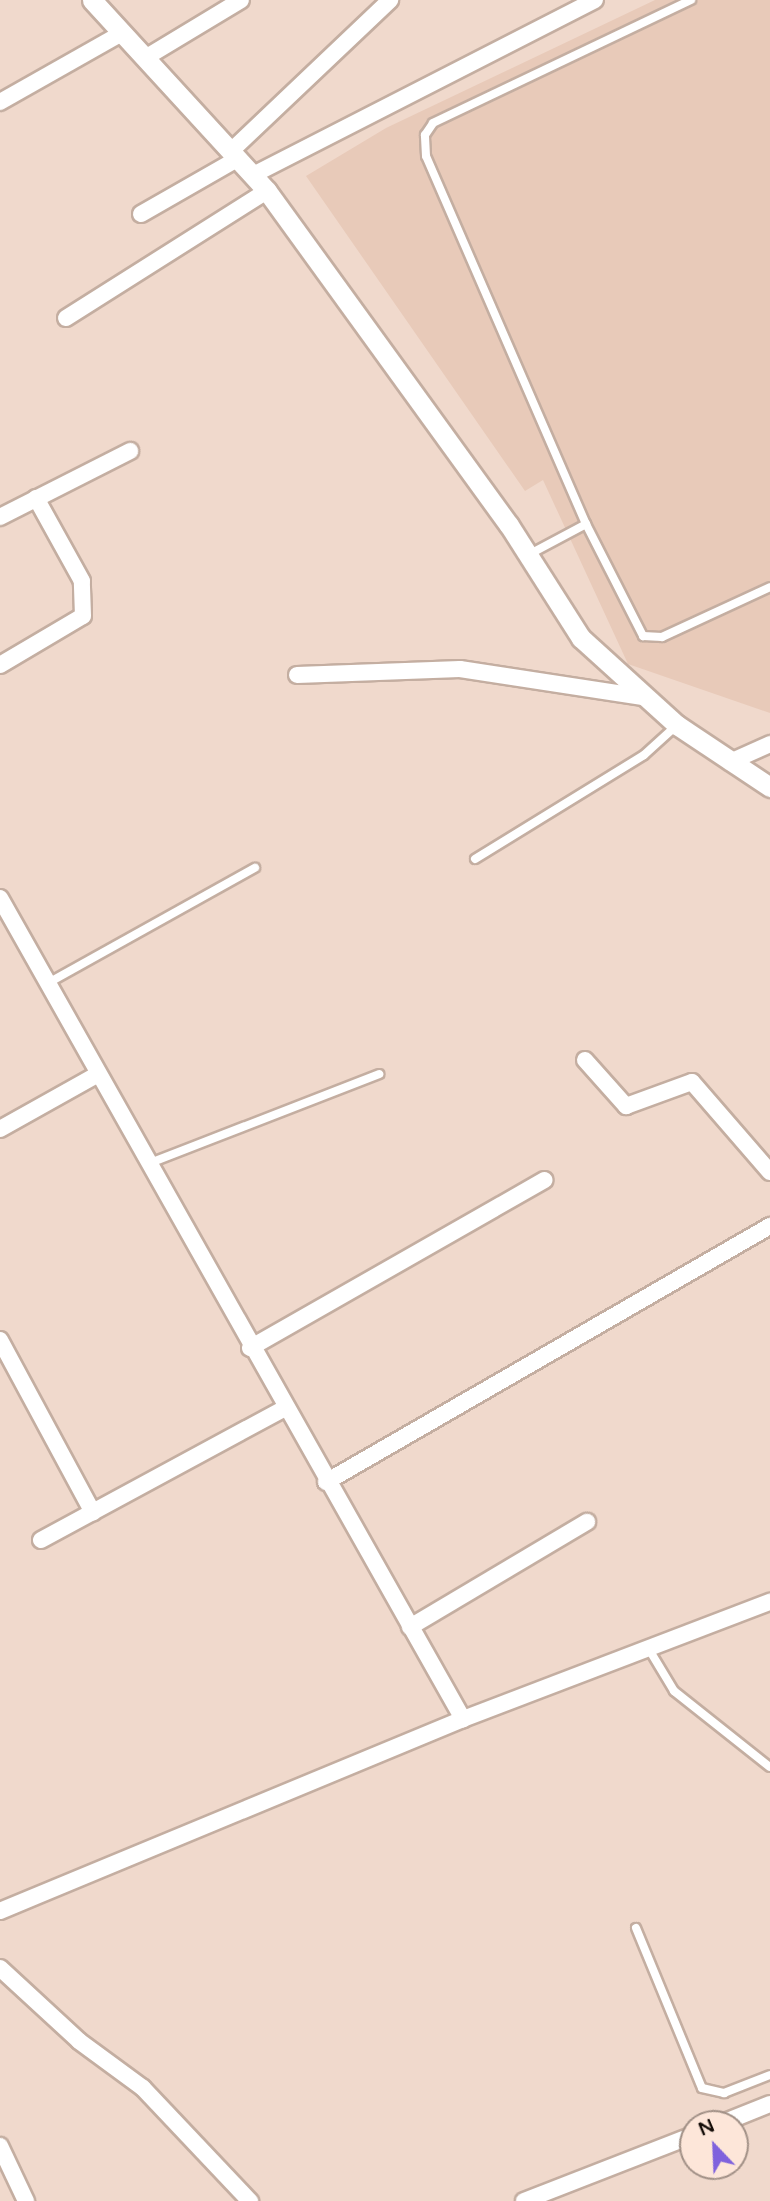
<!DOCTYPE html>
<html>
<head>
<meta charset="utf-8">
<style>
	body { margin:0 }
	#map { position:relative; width:770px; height:2201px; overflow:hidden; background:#f0d9cc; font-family:"Varela Round",sans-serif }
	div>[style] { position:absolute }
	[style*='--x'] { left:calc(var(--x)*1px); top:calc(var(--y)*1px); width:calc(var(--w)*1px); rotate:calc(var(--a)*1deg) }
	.built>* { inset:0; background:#e8cab9 }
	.roads { filter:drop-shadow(2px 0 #c4aea1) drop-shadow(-2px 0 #c4aea1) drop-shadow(0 2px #c4aea1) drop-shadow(0 -2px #c4aea1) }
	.service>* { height:8px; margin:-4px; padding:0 4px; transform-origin:4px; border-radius:4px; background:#fff }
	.minor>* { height:16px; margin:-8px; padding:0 8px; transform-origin:8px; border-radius:8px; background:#fff }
	.tertiary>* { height:19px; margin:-9.5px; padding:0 9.5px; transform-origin:9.5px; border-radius:9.5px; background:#fff }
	span { translate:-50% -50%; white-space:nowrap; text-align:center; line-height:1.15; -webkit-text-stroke:6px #fde6d9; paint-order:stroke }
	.north { position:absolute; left:679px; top:2110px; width:70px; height:70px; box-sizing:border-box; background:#fde6d9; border:2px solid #a19086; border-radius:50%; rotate:337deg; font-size:19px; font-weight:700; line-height:28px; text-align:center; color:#160f0a }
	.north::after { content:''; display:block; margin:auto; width:24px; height:32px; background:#7f62dd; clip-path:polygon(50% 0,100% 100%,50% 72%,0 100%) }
</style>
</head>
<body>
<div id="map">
	<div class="built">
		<div style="clip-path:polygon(655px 0,770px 0,770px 713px,628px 664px,543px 480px,525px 491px,306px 176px,386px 128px)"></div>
	</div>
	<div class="roads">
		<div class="service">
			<div style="--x:586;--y:524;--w:401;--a:-113.5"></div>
			<div style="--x:426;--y:156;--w:21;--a:-93"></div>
			<div style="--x:425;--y:135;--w:14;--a:-56"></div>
			<div style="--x:433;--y:123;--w:286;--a:-25.5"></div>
			<div style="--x:528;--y:555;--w:66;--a:-28.1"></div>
			<div style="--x:586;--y:524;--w:126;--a:63"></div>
			<div style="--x:643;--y:636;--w:19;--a:3"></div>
			<div style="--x:662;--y:637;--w:119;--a:-24.8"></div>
			<div style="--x:475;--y:859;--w:198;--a:-31.6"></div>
			<div style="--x:644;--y:755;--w:45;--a:-42.3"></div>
			<div style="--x:48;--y:983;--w:237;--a:-29.1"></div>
			<div style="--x:150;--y:1163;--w:246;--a:-21.2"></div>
			<div style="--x:650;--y:1651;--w:47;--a:59"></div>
			<div style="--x:674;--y:1691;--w:122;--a:38.4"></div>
			<div style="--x:636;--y:1928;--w:173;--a:67.6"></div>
			<div style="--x:702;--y:2088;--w:23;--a:13"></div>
			<div style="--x:724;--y:2093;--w:49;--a:-21.4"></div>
		</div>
		<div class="minor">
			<div style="--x:145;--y:58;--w:112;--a:-31.1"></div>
			<div style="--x:0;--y:102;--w:140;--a:-29.5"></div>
			<div style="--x:230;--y:152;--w:221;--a:-43.5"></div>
			<div style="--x:253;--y:175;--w:384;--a:-27.1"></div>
			<div style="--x:141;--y:214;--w:111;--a:-29.8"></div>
			<div style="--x:66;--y:318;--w:238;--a:-32.3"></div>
			<div style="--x:0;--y:517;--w:146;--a:-26.9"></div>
			<div style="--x:0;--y:665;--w:96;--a:-30.6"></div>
			<div style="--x:83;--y:616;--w:35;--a:-92"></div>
			<div style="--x:82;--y:581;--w:95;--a:-119"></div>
			<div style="--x:297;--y:675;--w:163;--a:-2.1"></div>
			<div style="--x:460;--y:669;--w:185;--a:8.7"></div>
			<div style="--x:730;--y:762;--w:44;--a:-24.2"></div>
			<div style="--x:0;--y:898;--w:943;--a:60.58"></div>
			<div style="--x:585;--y:1060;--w:62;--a:48.3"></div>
			<div style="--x:626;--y:1106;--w:70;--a:-20"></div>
			<div style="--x:692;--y:1082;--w:119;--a:49.1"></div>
			<div style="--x:0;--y:1129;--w:109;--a:-29.2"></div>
			<div style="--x:0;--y:1340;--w:196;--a:61.7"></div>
			<div style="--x:250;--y:1348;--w:339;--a:-29.7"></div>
			<div style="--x:326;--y:1482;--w:513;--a:-29.97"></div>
			<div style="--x:41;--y:1540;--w:275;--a:-28.4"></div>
			<div style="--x:410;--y:1627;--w:206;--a:-30.7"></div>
			<div style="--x:0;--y:1911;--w:501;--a:-22.52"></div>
			<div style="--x:463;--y:1719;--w:329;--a:-20.9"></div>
			<div style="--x:0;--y:1968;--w:108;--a:42.7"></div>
			<div style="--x:79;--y:2041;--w:79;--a:36.3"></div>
			<div style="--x:143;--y:2088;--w:156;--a:46.6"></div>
			<div style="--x:720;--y:2124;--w:54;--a:-21.8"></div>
			<div style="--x:0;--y:2146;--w:61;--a:64.7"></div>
			<div style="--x:524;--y:2201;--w:181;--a:-21.3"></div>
		</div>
		<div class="tertiary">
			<div style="--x:92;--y:0;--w:259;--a:47.5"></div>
			<div style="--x:267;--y:191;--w:412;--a:54.1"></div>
			<div style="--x:509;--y:525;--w:134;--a:57.5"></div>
			<div style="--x:581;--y:638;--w:130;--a:42.2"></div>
			<div style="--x:677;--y:725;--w:112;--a:33.7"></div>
		</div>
	</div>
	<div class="north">N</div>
</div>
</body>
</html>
